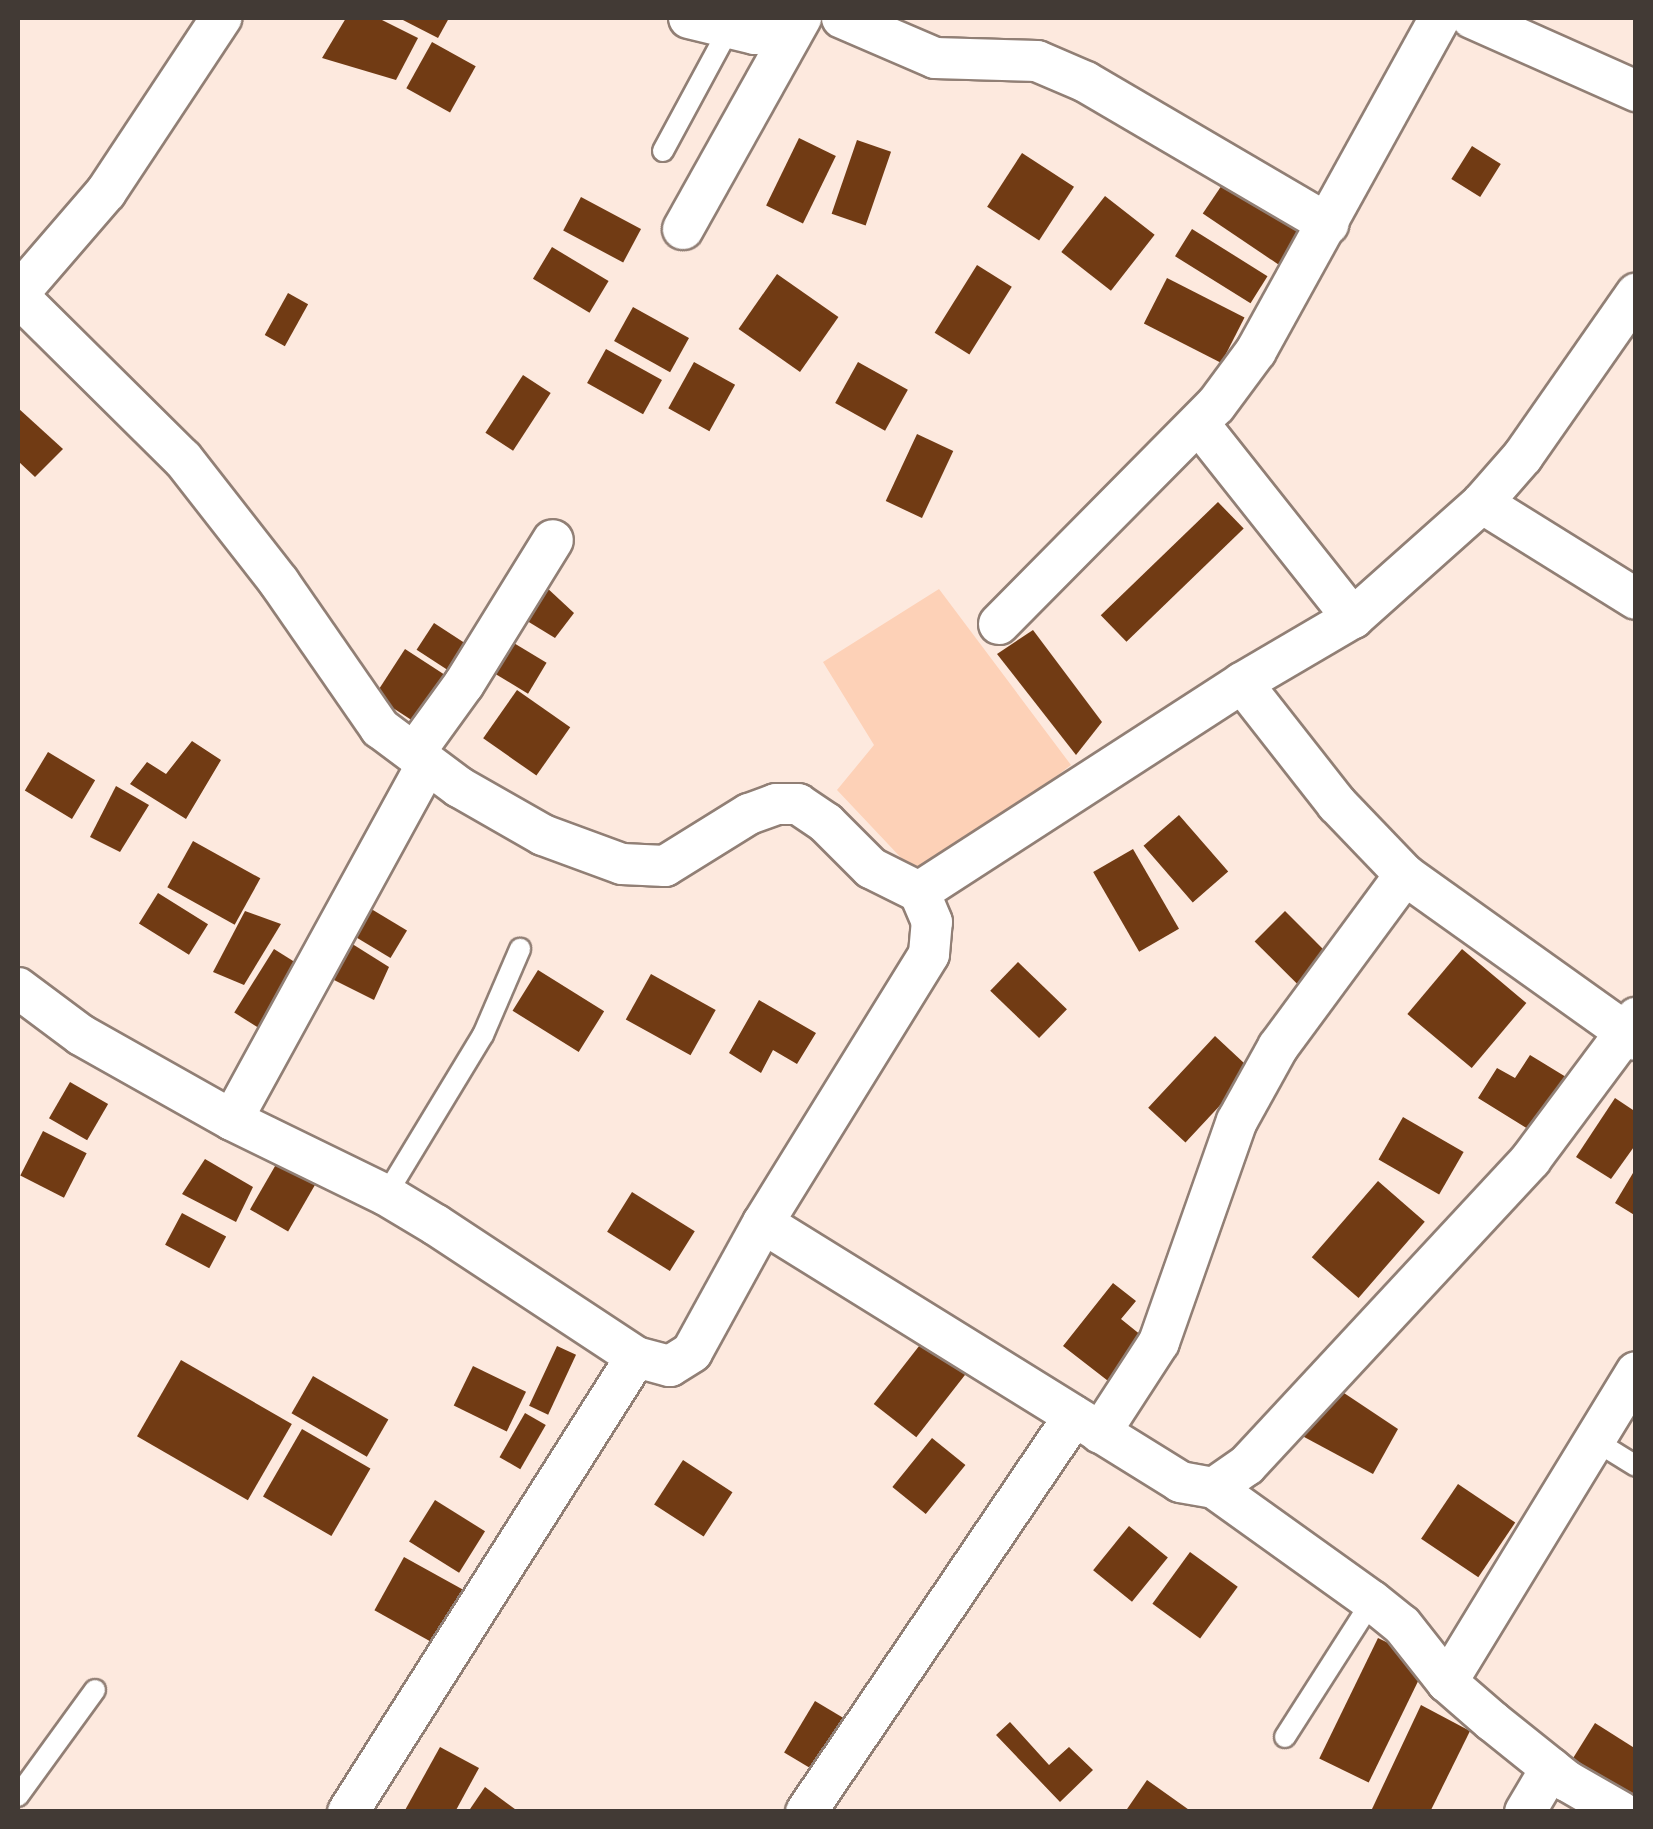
<!DOCTYPE html>
<html>
<head>
<meta charset="utf-8">
<style>
	body { margin:0 }
	#map { position:relative; width:1653px; height:1829px; overflow:hidden; background:#fde9de; font-family:Signika,sans-serif }
	div>[style] { position:absolute }
	[style*='--x'] { left:calc(var(--x)*1px); top:calc(var(--y)*1px); width:calc(var(--w)*1px); rotate:calc(var(--a)*1deg) }
	.green>* { inset:0; background:#fdd1b7 }
	.building>* { inset:0; background:#713b14; transform-origin:0 0 }
	.roads { filter:drop-shadow(2px 0 #917f75) drop-shadow(-2px 0 #917f75) drop-shadow(0 2px #917f75) drop-shadow(0 -2px #917f75) }
	.service>* { height:20px; margin:-10px; padding:0 10px; transform-origin:10px; border-radius:10px; background:#fff }
	.minor>* { height:40px; margin:-20px; padding:0 20px; transform-origin:20px; border-radius:20px; background:#fff }
	span { translate:-50% -50%; white-space:nowrap; text-align:center; line-height:1.15; -webkit-text-stroke:10px #fff; paint-order:stroke }
	.frame { position:absolute; inset:0; border:20px solid #423a35; pointer-events:none }
</style>
</head>
<body>
<div id="map">
	<div class="green">
		<div style="clip-path:polygon(939px 589px,1071px 765px,922px 880px,837px 790px,874px 745px,823px 662px)"></div>
	</div>
	<div class="building">
		<div style="clip-path:polygon(346px 18px,378px 18px,418px 38px,396px 80px,322px 58px)"></div>
		<div style="clip-path:polygon(399px 18px,449px 18px,438px 38px)"></div>
		<div style="left:432px;top:42px;width:50px;height:53px;rotate:29deg"></div>
		<div style="left:799px;top:138px;width:41px;height:75px;rotate:26deg"></div>
		<div style="left:857px;top:140px;width:36px;height:78px;rotate:19deg"></div>
		<div style="left:1472px;top:146px;width:34px;height:39px;rotate:32deg"></div>
		<div style="left:1022px;top:153px;width:62px;height:64px;rotate:33deg"></div>
		<div style="left:1224px;top:182px;width:97px;height:38px;rotate:34deg"></div>
		<div style="left:1105px;top:196px;width:63px;height:71px;rotate:38deg"></div>
		<div style="left:581px;top:197px;width:68px;height:38px;rotate:28deg"></div>
		<div style="left:1192px;top:229px;width:89px;height:32px;rotate:32deg"></div>
		<div style="left:552px;top:247px;width:66px;height:37px;rotate:31deg"></div>
		<div style="left:977px;top:265px;width:41px;height:80px;rotate:32deg"></div>
		<div style="left:777px;top:274px;width:75px;height:67px;rotate:35deg"></div>
		<div style="left:1167px;top:278px;width:87px;height:51px;rotate:27deg"></div>
		<div style="left:288px;top:293px;width:23px;height:48px;rotate:29deg"></div>
		<div style="left:633px;top:307px;width:64px;height:39px;rotate:29deg"></div>
		<div style="left:606px;top:349px;width:64px;height:39px;rotate:29deg"></div>
		<div style="left:694px;top:362px;width:47px;height:53px;rotate:29deg"></div>
		<div style="left:858px;top:362px;width:57px;height:47px;rotate:29deg"></div>
		<div style="left:523px;top:375px;width:33px;height:69px;rotate:33deg"></div>
		<div style="clip-path:polygon(18px 408px,63px 449px,35px 477px,18px 461px)"></div>
		<div style="left:917px;top:434px;width:40px;height:74px;rotate:25deg"></div>
		<div style="left:1218px;top:502px;width:37px;height:163px;rotate:46deg"></div>
		<div style="clip-path:polygon(545px 586px,574px 613px,555px 638px,519px 616px)"></div>
		<div style="left:434px;top:623px;width:49px;height:32px;rotate:33deg"></div>
		<div style="clip-path:polygon(1033px 630px,1102px 722px,1076px 755px,997px 654px)"></div>
		<div style="left:502px;top:636px;width:52px;height:36px;rotate:31deg"></div>
		<div style="left:405px;top:649px;width:62px;height:56px;rotate:33deg"></div>
		<div style="left:517px;top:690px;width:65px;height:59px;rotate:35deg"></div>
		<div style="clip-path:polygon(192px 741px,221px 760px,186px 819px,130px 784px,147px 762px,166px 774px)"></div>
		<div style="left:48px;top:752px;width:55px;height:45px;rotate:31deg"></div>
		<div style="clip-path:polygon(116px 786px,149px 805px,120px 852px,90px 837px)"></div>
		<div style="left:1179px;top:815px;width:75px;height:47px;rotate:49deg"></div>
		<div style="left:193px;top:841px;width:77px;height:53px;rotate:29deg"></div>
		<div style="left:1133px;top:849px;width:92px;height:46px;rotate:60deg"></div>
		<div style="left:158px;top:893px;width:59px;height:36px;rotate:32deg"></div>
		<div style="left:353px;top:898px;width:63px;height:32px;rotate:31deg"></div>
		<div style="clip-path:polygon(245px 911px,281px 924px,244px 985px,213px 972px)"></div>
		<div style="left:1285px;top:911px;width:65px;height:43px;rotate:45deg"></div>
		<div style="clip-path:polygon(338px 935px,389px 967px,374px 1000px,318px 972px)"></div>
		<div style="left:274px;top:949px;width:39px;height:75px;rotate:32deg"></div>
		<div style="left:1462px;top:949px;width:84px;height:85px;rotate:40deg"></div>
		<div style="left:1018px;top:962px;width:68px;height:40px;rotate:44deg"></div>
		<div style="left:538px;top:970px;width:78px;height:48px;rotate:32deg"></div>
		<div style="left:651px;top:974px;width:74px;height:52px;rotate:29deg"></div>
		<div style="clip-path:polygon(759px 1000px,816px 1033px,797px 1064px,773px 1050px,761px 1073px,729px 1053px)"></div>
		<div style="left:1215px;top:1036px;width:51px;height:98px;rotate:43deg"></div>
		<div style="clip-path:polygon(1530px 1055px,1566px 1077px,1533px 1132px,1478px 1098px,1497px 1068px,1515px 1078px)"></div>
		<div style="left:70px;top:1082px;width:44px;height:42px;rotate:30deg"></div>
		<div style="clip-path:polygon(1615px 1098px,1636px 1112px,1636px 1144px,1611px 1179px,1576px 1157px)"></div>
		<div style="left:1403px;top:1117px;width:70px;height:49px;rotate:30deg"></div>
		<div style="left:43px;top:1131px;width:49px;height:50px;rotate:27deg"></div>
		<div style="clip-path:polygon(205px 1159px,253px 1187px,236px 1222px,182px 1194px)"></div>
		<div style="left:278px;top:1161px;width:44px;height:56px;rotate:30deg"></div>
		<div style="clip-path:polygon(1636px 1168px,1636px 1216px,1615px 1203px)"></div>
		<div style="left:1378px;top:1181px;width:62px;height:101px;rotate:41deg"></div>
		<div style="left:632px;top:1192px;width:74px;height:47px;rotate:32deg"></div>
		<div style="left:182px;top:1213px;width:50px;height:36px;rotate:28deg"></div>
		<div style="clip-path:polygon(1113px 1283px,1136px 1301px,1121px 1319px,1147px 1340px,1112px 1384px,1063px 1346px)"></div>
		<div style="left:923px;top:1341px;width:54px;height:80px;rotate:38deg"></div>
		<div style="left:557px;top:1346px;width:21px;height:66px;rotate:25deg"></div>
		<div style="left:181px;top:1360px;width:128px;height:88px;rotate:30deg"></div>
		<div style="left:473px;top:1366px;width:59px;height:44px;rotate:26deg"></div>
		<div style="left:313px;top:1376px;width:87px;height:43px;rotate:30deg"></div>
		<div style="clip-path:polygon(1329px 1383px,1398px 1429px,1373px 1474px,1293px 1431px)"></div>
		<div style="left:525px;top:1413px;width:24px;height:51px;rotate:30deg"></div>
		<div style="left:302px;top:1429px;width:79px;height:78px;rotate:30deg"></div>
		<div style="left:932px;top:1438px;width:43px;height:63px;rotate:39deg"></div>
		<div style="left:683px;top:1460px;width:59px;height:53px;rotate:33deg"></div>
		<div style="left:1458px;top:1484px;width:69px;height:66px;rotate:34deg"></div>
		<div style="left:435px;top:1500px;width:59px;height:49px;rotate:32deg"></div>
		<div style="left:1129px;top:1526px;width:50px;height:57px;rotate:39deg"></div>
		<div style="left:1190px;top:1552px;width:59px;height:64px;rotate:36deg"></div>
		<div style="left:404px;top:1557px;width:78px;height:61px;rotate:29deg"></div>
		<div style="left:1378px;top:1638px;width:55px;height:134px;rotate:26deg"></div>
		<div style="left:815px;top:1701px;width:41px;height:60px;rotate:31deg"></div>
		<div style="clip-path:polygon(1421px 1705px,1470px 1731px,1430px 1812px,1378px 1812px,1372px 1809px)"></div>
		<div style="clip-path:polygon(1010px 1722px,1049px 1765px,1069px 1747px,1093px 1770px,1060px 1802px,996px 1735px)"></div>
		<div style="clip-path:polygon(1595px 1723px,1636px 1749px,1636px 1792px,1627px 1807px,1565px 1771px)"></div>
		<div style="clip-path:polygon(440px 1747px,479px 1768px,455px 1812px,404px 1812px)"></div>
		<div style="clip-path:polygon(1147px 1780px,1192px 1812px,1125px 1812px)"></div>
		<div style="clip-path:polygon(485px 1787px,519px 1812px,468px 1812px)"></div>
	</div>
	<div class="roads">
		<div class="service">
			<div style="--x:663;--y:151;--w:136;--a:-61.6"></div>
			<div style="--x:386;--y:1195;--w:187;--a:-58.8"></div>
			<div style="--x:483;--y:1035;--w:94;--a:-66.7"></div>
			<div style="--x:1594;--y:1440;--w:49;--a:31.8"></div>
			<div style="--x:1285;--y:1737;--w:161;--a:-57.4"></div>
			<div style="--x:18;--y:1796;--w:131;--a:-54"></div>
		</div>
		<div class="minor">
			<div style="--x:689;--y:18;--w:68;--a:13.6"></div>
			<div style="--x:755;--y:34;--w:26;--a:-37"></div>
			<div style="--x:842;--y:18;--w:101;--a:23.3"></div>
			<div style="--x:935;--y:58;--w:102;--a:1.7"></div>
			<div style="--x:1037;--y:61;--w:53;--a:23.2"></div>
			<div style="--x:1086;--y:82;--w:281;--a:30.4"></div>
			<div style="--x:1472;--y:18;--w:180;--a:24"></div>
			<div style="--x:683;--y:229;--w:242;--a:-60.8"></div>
			<div style="--x:18;--y:294;--w:135;--a:-49.2"></div>
			<div style="--x:106;--y:192;--w:209;--a:-56.5"></div>
			<div style="--x:18;--y:296;--w:232;--a:44.7"></div>
			<div style="--x:183;--y:459;--w:156;--a:52"></div>
			<div style="--x:279;--y:582;--w:178;--a:55.3"></div>
			<div style="--x:380;--y:728;--w:99;--a:36.8"></div>
			<div style="--x:459;--y:787;--w:97;--a:29.7"></div>
			<div style="--x:543;--y:835;--w:84;--a:20.2"></div>
			<div style="--x:622;--y:864;--w:43;--a:2.7"></div>
			<div style="--x:665;--y:866;--w:99;--a:-31.8"></div>
			<div style="--x:749;--y:814;--w:29;--a:-20"></div>
			<div style="--x:776;--y:804;--w:22;--a:0"></div>
			<div style="--x:798;--y:804;--w:34;--a:34"></div>
			<div style="--x:826;--y:823;--w:64;--a:45"></div>
			<div style="--x:871;--y:868;--w:54;--a:26.6"></div>
			<div style="--x:1199;--y:424;--w:248;--a:51.6"></div>
			<div style="--x:1482;--y:503;--w:181;--a:31.9"></div>
			<div style="--x:999;--y:624;--w:308;--a:-45.3"></div>
			<div style="--x:1216;--y:405;--w:67;--a:-53.5"></div>
			<div style="--x:1256;--y:351;--w:380;--a:-61.1"></div>
			<div style="--x:1242;--y:683;--w:154;--a:51.9"></div>
			<div style="--x:1337;--y:804;--w:98;--a:46.2"></div>
			<div style="--x:1405;--y:875;--w:284;--a:35.5"></div>
			<div style="--x:414;--y:753;--w:85;--a:-54.1"></div>
			<div style="--x:464;--y:684;--w:169;--a:-58.3"></div>
			<div style="--x:18;--y:988;--w:79;--a:36.7"></div>
			<div style="--x:81;--y:1035;--w:173;--a:29.4"></div>
			<div style="--x:232;--y:1120;--w:171;--a:26"></div>
			<div style="--x:386;--y:1195;--w:58;--a:31"></div>
			<div style="--x:436;--y:1225;--w:240;--a:33.4"></div>
			<div style="--x:636;--y:1357;--w:35;--a:15"></div>
			<div style="--x:670;--y:1366;--w:26;--a:-32"></div>
			<div style="--x:692;--y:1352;--w:147;--a:-61.2"></div>
			<div style="--x:763;--y:1223;--w:491;--a:31.8"></div>
			<div style="--x:1180;--y:1482;--w:35;--a:10"></div>
			<div style="--x:1214;--y:1488;--w:40;--a:-34.9"></div>
			<div style="--x:1247;--y:1465;--w:417;--a:-47.1"></div>
			<div style="--x:1531;--y:1159;--w:176;--a:-53.3"></div>
			<div style="--x:232;--y:1120;--w:405;--a:-61.3"></div>
			<div style="--x:763;--y:1223;--w:316;--a:-58.3"></div>
			<div style="--x:929;--y:954;--w:32;--a:-85"></div>
			<div style="--x:932;--y:922;--w:33;--a:-113"></div>
			<div style="--x:919;--y:892;--w:385;--a:-32.9"></div>
			<div style="--x:1242;--y:683;--w:129;--a:-30.4"></div>
			<div style="--x:1353;--y:618;--w:173;--a:-41.7"></div>
			<div style="--x:1482;--y:503;--w:62;--a:-48.9"></div>
			<div style="--x:1523;--y:456;--w:198;--a:-55.1"></div>
			<div style="--x:1100;--y:1433;--w:108;--a:-57"></div>
			<div style="--x:1159;--y:1342;--w:234;--a:-70.6"></div>
			<div style="--x:1237;--y:1121;--w:85;--a:-61"></div>
			<div style="--x:1278;--y:1047;--w:214;--a:-53.6"></div>
			<div style="--x:1214;--y:1488;--w:194;--a:35.6"></div>
			<div style="--x:1372;--y:1601;--w:38;--a:39"></div>
			<div style="--x:1402;--y:1625;--w:73;--a:51.7"></div>
			<div style="--x:1447;--y:1682;--w:60;--a:40.9"></div>
			<div style="--x:1492;--y:1721;--w:96;--a:38.7"></div>
			<div style="--x:1567;--y:1781;--w:62;--a:29.9"></div>
			<div style="--x:1447;--y:1682;--w:363;--a:-58.6"></div>
			<div style="--x:348;--y:1812;--w:538;--a:-57.67"></div>
			<div style="--x:806;--y:1812;--w:478;--a:-55.9"></div>
			<div style="--x:1525;--y:1812;--w:51;--a:-59.4"></div>
		</div>
	</div>
	<div class="frame"></div>
</div>
</body>
</html>
